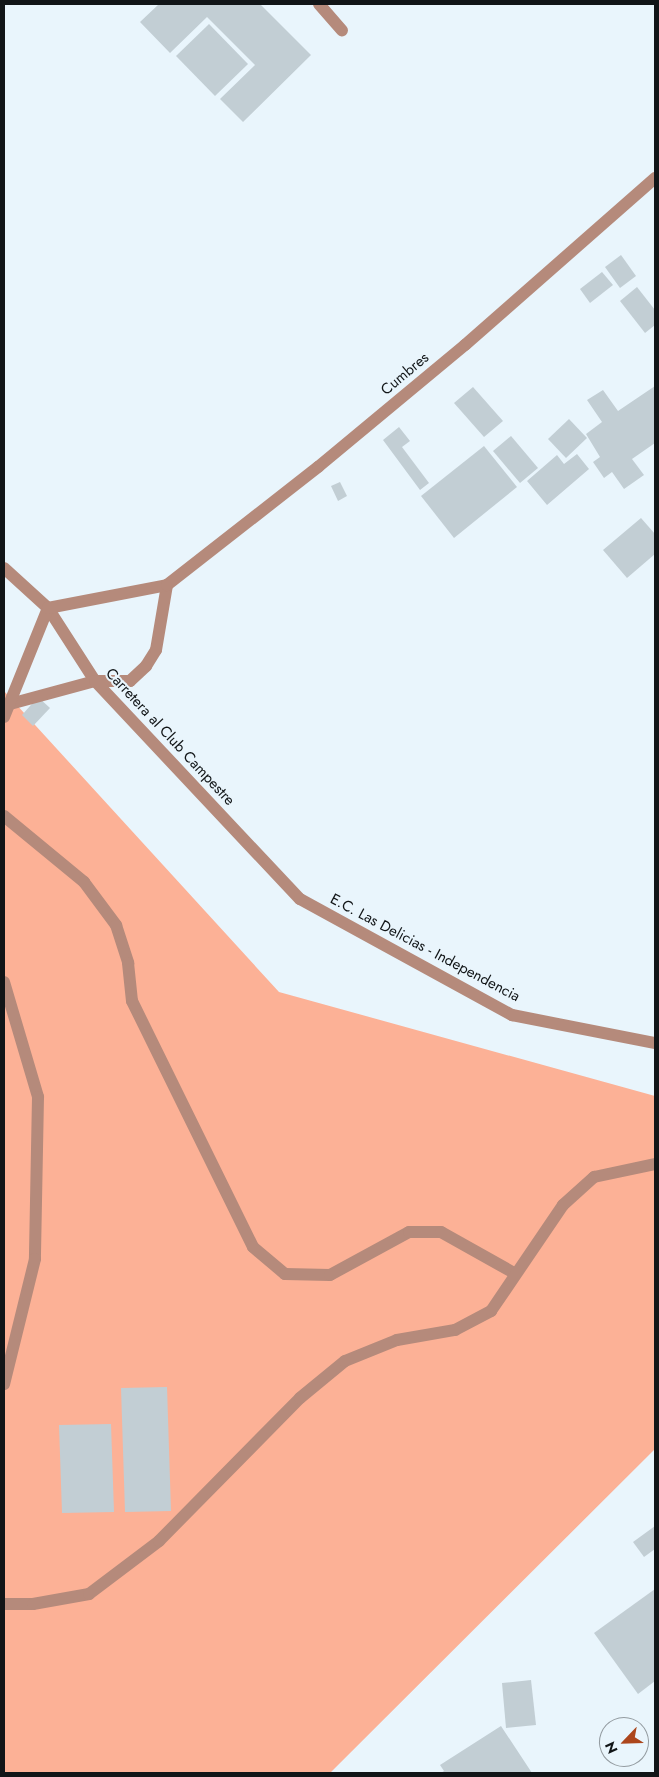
<!DOCTYPE html>
<style>
body{margin:0}
#map{position:relative;width:659px;height:1777px;overflow:hidden;background:#e9f5fc;font-family:Jost,sans-serif}
div>[style]{position:absolute}
[style*='--x']{left:calc(var(--x)*1px);top:calc(var(--y)*1px);width:calc(var(--w)*1px);rotate:calc(var(--a)*1deg)}
.green>*{inset:0;background:#fcb196}
.building>*{inset:0;background:#c2ced4}
.minor>*{height:12px;margin:-6px;padding:0 6px;transform-origin:6px;border-radius:6px;background:#b58a7b}
span{translate:-50% -50%;white-space:nowrap;text-align:center;line-height:1.15;-webkit-text-stroke:4px #e9f5fc;paint-order:stroke}
.street-label{font-size:15px;color:#111517}
.frame{position:absolute;inset:0;border:5px solid #111517;pointer-events:none}
.north{position:absolute;left:599px;top:1717px;width:50px;height:50px;box-sizing:border-box;background:#e9f5fc;border:1px solid #939ba0;border-radius:50%;rotate:246deg;font-size:14px;font-weight:700;line-height:20px;text-align:center;color:#111517}
.north::after{content:'';display:block;margin:auto;width:18px;height:22px;background:#ac461c;clip-path:polygon(50% 0,100% 100%,50% 72%,0 100%)}
</style>
<div id="map">
<div class="green">
<i style="clip-path:polygon(4px 691px,279px 992px,655px 1096px,655px 1449px,330px 1773px,4px 1773px)"></i>
</div>
<div class="building">
<i style="clip-path:polygon(159px 4px,260px 4px,311px 55px,243px 122px,220px 99px,255px 65px,207px 17px,170px 53px,140px 22px)"></i>
<i style="clip-path:polygon(209px 24px,248px 64px,215px 96px,176px 56px)"></i>
<i style="clip-path:polygon(621px 255px,636px 276px,620px 288px,605px 267px)"></i>
<i style="clip-path:polygon(602px 272px,613px 285px,590px 303px,580px 289px)"></i>
<i style="clip-path:polygon(637px 287px,655px 310px,655px 325px,645px 333px,620px 301px)"></i>
<i style="clip-path:polygon(655px 386px,655px 443px,632px 459px,644px 475px,624px 489px,612px 472px,604px 478px,593px 462px,600px 457px,586px 434px,602px 422px,587px 400px,603px 390px,618px 411px)"></i>
<i style="clip-path:polygon(473px 387px,503px 421px,484px 437px,454px 403px)"></i>
<i style="clip-path:polygon(569px 419px,587px 438px,566px 458px,548px 439px)"></i>
<i style="clip-path:polygon(399px 427px,410px 441px,402px 447px,429px 483px,420px 490px,383px 440px)"></i>
<i style="clip-path:polygon(511px 436px,538px 468px,520px 483px,493px 451px)"></i>
<i style="clip-path:polygon(484px 446px,517px 487px,454px 538px,421px 496px)"></i>
<i style="clip-path:polygon(577px 454px,589px 469px,547px 505px,527px 481px,557px 455px,564px 464px)"></i>
<i style="clip-path:polygon(340px 482px,347px 496px,338px 501px,331px 486px)"></i>
<i style="clip-path:polygon(641px 518px,655px 534px,655px 554px,627px 578px,603px 550px)"></i>
<i style="clip-path:polygon(38px 697px,50px 708px,33px 726px,22px 715px)"></i>
<i style="clip-path:polygon(167px 1387px,171px 1511px,125px 1512px,121px 1388px)"></i>
<i style="clip-path:polygon(111px 1424px,114px 1512px,62px 1513px,59px 1425px)"></i>
<i style="clip-path:polygon(655px 1526px,655px 1549px,644px 1557px,633px 1542px)"></i>
<i style="clip-path:polygon(655px 1589px,655px 1681px,638px 1694px,594px 1633px)"></i>
<i style="clip-path:polygon(531px 1680px,536px 1725px,506px 1728px,502px 1683px)"></i>
<i style="clip-path:polygon(501px 1726px,532px 1773px,441px 1773px,444px 1771px,440px 1765px)"></i>
</div>
<div class="minor">
<i style="--x:319;--y:4;--w:35;--a:49"></i>
<i style="--x:4;--y:568;--w:59;--a:42.3"></i>
<i style="--x:48;--y:608;--w:87;--a:57.2"></i>
<i style="--x:95;--y:681;--w:299;--a:46.8"></i>
<i style="--x:300;--y:899;--w:242;--a:28.7"></i>
<i style="--x:512;--y:1015;--w:146;--a:11.1"></i>
<i style="--x:10;--y:704;--w:88;--a:-15.1"></i>
<i style="--x:95;--y:681;--w:35;--a:0"></i>
<i style="--x:130;--y:681;--w:22;--a:-43"></i>
<i style="--x:146;--y:666;--w:19;--a:-58"></i>
<i style="--x:156;--y:650;--w:66;--a:-80.4"></i>
<i style="--x:4;--y:717;--w:118;--a:-68"></i>
<i style="--x:48;--y:608;--w:121;--a:-10.9"></i>
<i style="--x:167;--y:585;--w:192;--a:-38"></i>
<i style="--x:318;--y:467;--w:191;--a:-39.7"></i>
<i style="--x:465;--y:345;--w:253;--a:-41.3"></i>
<i style="--x:4;--y:816;--w:104;--a:39.5"></i>
<i style="--x:84;--y:882;--w:54;--a:53.3"></i>
<i style="--x:116;--y:925;--w:40;--a:72"></i>
<i style="--x:128;--y:963;--w:38;--a:84"></i>
<i style="--x:132;--y:1001;--w:274;--a:63.8"></i>
<i style="--x:253;--y:1247;--w:42;--a:40.2"></i>
<i style="--x:285;--y:1274;--w:45;--a:1.3"></i>
<i style="--x:330;--y:1275;--w:90;--a:-28.6"></i>
<i style="--x:409;--y:1232;--w:32;--a:0"></i>
<i style="--x:441;--y:1232;--w:84;--a:29.3"></i>
<i style="--x:4;--y:982;--w:120;--a:73.5"></i>
<i style="--x:38;--y:1097;--w:162;--a:91.1"></i>
<i style="--x:35;--y:1259;--w:129;--a:103.9"></i>
<i style="--x:4;--y:1604;--w:29;--a:0"></i>
<i style="--x:33;--y:1604;--w:57;--a:-10.1"></i>
<i style="--x:89;--y:1594;--w:88;--a:-37.1"></i>
<i style="--x:159;--y:1541;--w:201;--a:-45.4"></i>
<i style="--x:300;--y:1398;--w:58;--a:-39.4"></i>
<i style="--x:345;--y:1361;--w:56;--a:-22"></i>
<i style="--x:397;--y:1340;--w:59;--a:-9.8"></i>
<i style="--x:455;--y:1330;--w:41;--a:-27.8"></i>
<i style="--x:491;--y:1311;--w:128;--a:-55.8"></i>
<i style="--x:563;--y:1205;--w:42;--a:-42.1"></i>
<i style="--x:594;--y:1177;--w:62;--a:-12"></i>
</div>
<div class="street-label">
<span style="left:405px;top:374px;rotate:-40deg">Cumbres</span>
<span style="left:170px;top:737px;rotate:47deg">Carretera al Club Campestre</span>
<span style="left:425px;top:948px;rotate:28deg">E.C. Las Delicias - Independencia</span>
</div>
<div class="frame"></div>
<div class="north">N</div>
</div>
